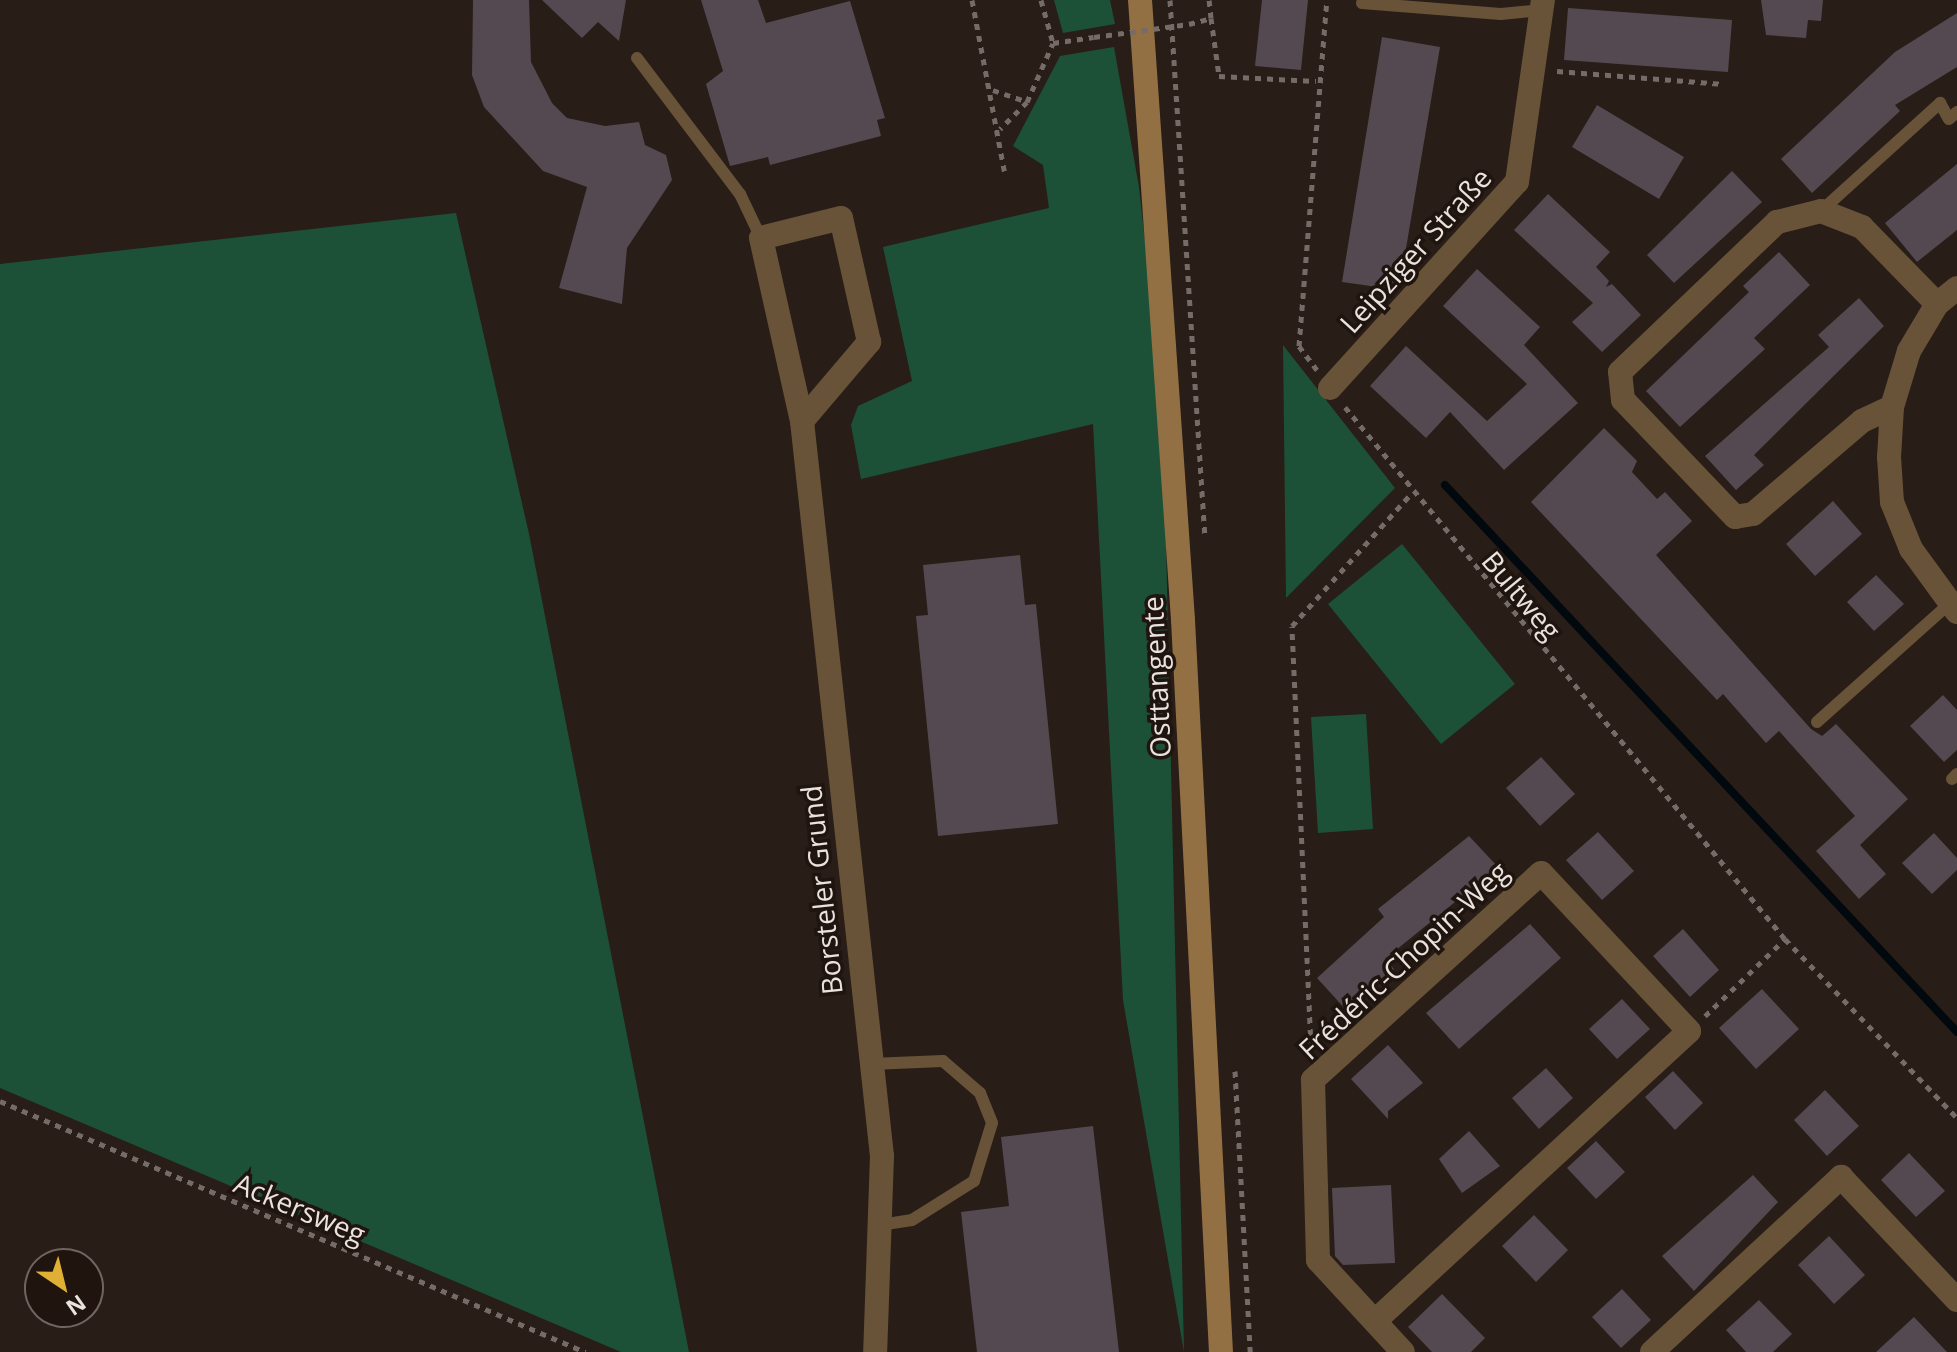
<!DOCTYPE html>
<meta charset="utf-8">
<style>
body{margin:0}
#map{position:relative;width:1957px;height:1352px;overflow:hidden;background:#281d17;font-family:"Open Sans",sans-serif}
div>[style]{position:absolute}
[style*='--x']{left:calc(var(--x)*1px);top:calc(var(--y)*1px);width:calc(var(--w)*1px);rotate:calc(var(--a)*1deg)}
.green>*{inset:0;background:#1c5137}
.stream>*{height:8px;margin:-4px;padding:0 4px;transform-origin:4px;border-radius:4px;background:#01090e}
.building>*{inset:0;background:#544951}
.path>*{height:5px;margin-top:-2.5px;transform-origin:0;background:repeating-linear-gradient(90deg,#766c67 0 6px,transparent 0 12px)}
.lane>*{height:12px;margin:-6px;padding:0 6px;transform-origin:6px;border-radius:6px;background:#685338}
.street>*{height:24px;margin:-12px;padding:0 12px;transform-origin:12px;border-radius:12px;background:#685338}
.secondary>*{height:24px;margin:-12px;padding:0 12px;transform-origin:12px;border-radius:12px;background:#927044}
.path-bridge>*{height:5px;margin-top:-2.5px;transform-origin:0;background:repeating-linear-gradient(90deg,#766c67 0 6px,transparent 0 12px)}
span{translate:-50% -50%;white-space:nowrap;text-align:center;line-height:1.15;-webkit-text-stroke:7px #1f140e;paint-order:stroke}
.street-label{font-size:28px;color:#eae2de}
.north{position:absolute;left:24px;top:1248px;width:80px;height:80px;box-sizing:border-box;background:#1f140e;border:2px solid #706661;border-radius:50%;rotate:145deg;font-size:22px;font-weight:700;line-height:32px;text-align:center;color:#eae2de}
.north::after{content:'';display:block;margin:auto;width:28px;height:36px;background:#e0b034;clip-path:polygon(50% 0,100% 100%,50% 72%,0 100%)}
</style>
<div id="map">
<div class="green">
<i style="clip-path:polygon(1054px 0,1110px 0,1115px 24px,1063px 33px)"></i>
<i style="clip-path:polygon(1114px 47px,1139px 187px,1163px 407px,1184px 1352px,1123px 1000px,1093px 424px,861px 479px,851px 425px,858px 406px,912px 381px,883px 247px,1049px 208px,1043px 165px,1013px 146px,1060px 56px)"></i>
<i style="clip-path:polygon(456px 213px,529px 534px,689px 1352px,621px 1352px,0 1088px,0 264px)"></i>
<i style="clip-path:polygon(1283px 345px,1395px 488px,1286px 598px)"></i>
<i style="clip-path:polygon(1402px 544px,1515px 684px,1441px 744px,1328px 604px)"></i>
<i style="clip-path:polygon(1366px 714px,1373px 829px,1318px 833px,1311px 717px)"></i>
</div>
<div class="stream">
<i style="--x:1445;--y:485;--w:749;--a:46.89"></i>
</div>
<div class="building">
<i style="clip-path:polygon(473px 0,529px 0,531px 62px,552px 103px,567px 118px,605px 126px,639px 122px,645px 145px,666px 155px,672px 180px,627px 248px,622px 304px,559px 288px,587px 187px,543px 171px,484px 107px,472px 75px)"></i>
<i style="clip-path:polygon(542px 0,626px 0,619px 41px,598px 22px,582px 38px)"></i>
<i style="clip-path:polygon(701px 0,758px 0,766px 23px,850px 1px,885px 118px,877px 120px,881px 136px,770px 165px,768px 157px,730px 166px,706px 84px,723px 71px)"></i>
<i style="clip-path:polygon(1262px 0,1308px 0,1301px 70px,1255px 66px)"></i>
<i style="clip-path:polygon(1761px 0,1823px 0,1821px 21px,1808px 20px,1806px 38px,1766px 35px)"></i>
<i style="clip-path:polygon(1568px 8px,1732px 20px,1728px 72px,1564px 60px)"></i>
<i style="clip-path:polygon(1957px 13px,1957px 67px,1895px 105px,1900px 111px,1812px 193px,1781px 159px,1895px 52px)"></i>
<i style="clip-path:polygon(1382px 37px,1440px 47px,1399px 290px,1342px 282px)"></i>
<i style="clip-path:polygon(1597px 105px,1684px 157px,1659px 199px,1572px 147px)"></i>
<i style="clip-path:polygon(1957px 164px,1957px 230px,1917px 262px,1885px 223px)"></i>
<i style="clip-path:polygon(1732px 171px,1762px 202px,1674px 283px,1647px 255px)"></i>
<i style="clip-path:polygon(1548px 194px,1610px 252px,1596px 267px,1609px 281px,1606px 287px,1612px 284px,1641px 315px,1602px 352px,1572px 322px,1593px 303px,1514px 230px)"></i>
<i style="clip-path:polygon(1779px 252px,1810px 285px,1754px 338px,1765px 349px,1680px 427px,1646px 391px,1749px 292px,1743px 286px)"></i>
<i style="clip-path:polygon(1477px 269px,1540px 327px,1524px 345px,1578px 403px,1504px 470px,1450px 412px,1426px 438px,1370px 386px,1406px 346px,1487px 421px,1527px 384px,1443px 306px)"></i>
<i style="clip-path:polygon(1859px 298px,1884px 326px,1754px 455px,1764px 465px,1736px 490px,1705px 456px,1829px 347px,1818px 335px)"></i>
<i style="clip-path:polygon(1604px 428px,1637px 461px,1632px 472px,1657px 499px,1665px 492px,1692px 521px,1656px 555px,1811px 729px,1822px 736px,1836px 724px,1908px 799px,1860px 845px,1886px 874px,1859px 899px,1816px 851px,1855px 816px,1779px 731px,1766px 743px,1723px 694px,1717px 700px,1531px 502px)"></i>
<i style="clip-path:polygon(1833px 501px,1862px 534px,1815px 576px,1786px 544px)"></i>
<i style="clip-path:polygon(1020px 555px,1025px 605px,1036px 604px,1058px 824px,938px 836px,916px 616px,928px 615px,923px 565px)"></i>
<i style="clip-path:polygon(1876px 575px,1904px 604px,1874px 631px,1847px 602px)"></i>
<i style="clip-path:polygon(1943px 695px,1957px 710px,1957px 750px,1944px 762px,1910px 726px)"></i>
<i style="clip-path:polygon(1541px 757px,1575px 794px,1540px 826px,1506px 788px)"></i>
<i style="clip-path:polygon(1598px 832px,1634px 871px,1602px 900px,1566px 860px)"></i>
<i style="clip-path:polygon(1934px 833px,1957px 858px,1957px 870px,1932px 894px,1902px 863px)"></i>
<i style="clip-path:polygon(1469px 836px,1498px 867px,1385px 959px,1394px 969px,1347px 1011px,1317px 978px,1384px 917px,1378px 909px)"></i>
<i style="clip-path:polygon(1530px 924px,1561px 958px,1459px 1049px,1426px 1013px)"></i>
<i style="clip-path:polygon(1683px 929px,1719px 970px,1690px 997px,1653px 956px)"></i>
<i style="clip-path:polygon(1762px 989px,1799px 1029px,1756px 1069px,1719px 1028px)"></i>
<i style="clip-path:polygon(1622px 999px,1650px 1029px,1617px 1059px,1589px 1029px)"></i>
<i style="clip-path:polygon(1388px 1045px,1423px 1083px,1388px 1111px,1388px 1119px,1351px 1079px)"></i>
<i style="clip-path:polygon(1546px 1068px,1573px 1098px,1539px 1129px,1512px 1098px)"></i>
<i style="clip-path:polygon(1673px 1071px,1703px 1103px,1675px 1130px,1645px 1097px)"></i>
<i style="clip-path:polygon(1825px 1090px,1859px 1126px,1827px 1156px,1794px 1120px)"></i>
<i style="clip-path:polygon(1093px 1126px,1119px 1352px,977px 1352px,961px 1212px,1009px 1206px,1001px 1137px)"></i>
<i style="clip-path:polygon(1469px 1131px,1500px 1166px,1462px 1193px,1439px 1159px)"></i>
<i style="clip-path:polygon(1596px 1141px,1625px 1172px,1596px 1199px,1567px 1168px)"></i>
<i style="clip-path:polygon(1909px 1153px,1945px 1191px,1916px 1217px,1881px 1180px)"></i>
<i style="clip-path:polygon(1753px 1175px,1778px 1202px,1694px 1291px,1662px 1256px)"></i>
<i style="clip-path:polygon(1391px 1185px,1395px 1263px,1343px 1265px,1335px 1256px,1332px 1188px)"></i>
<i style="clip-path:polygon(1534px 1215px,1568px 1250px,1536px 1282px,1502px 1246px)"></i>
<i style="clip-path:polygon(1829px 1236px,1865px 1275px,1834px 1304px,1798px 1265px)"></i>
<i style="clip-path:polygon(1622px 1289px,1651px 1320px,1621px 1348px,1592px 1317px)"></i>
<i style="clip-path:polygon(1442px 1294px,1485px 1338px,1471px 1352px,1432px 1352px,1408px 1327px)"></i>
<i style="clip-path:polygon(1759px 1300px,1792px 1334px,1773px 1352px,1746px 1352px,1726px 1330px)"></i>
<i style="clip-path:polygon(1914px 1317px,1947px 1352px,1876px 1352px)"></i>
</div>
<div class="path">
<i style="--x:972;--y:0;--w:178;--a:79.3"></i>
<i style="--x:1041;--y:0;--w:45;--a:74.4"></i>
<i style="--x:1053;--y:43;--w:41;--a:-8.3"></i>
<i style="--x:1170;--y:0;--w:539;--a:86.28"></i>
<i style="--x:1211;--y:18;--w:59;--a:82.1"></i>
<i style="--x:1219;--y:76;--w:97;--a:3"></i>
<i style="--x:1189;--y:24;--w:23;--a:-15"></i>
<i style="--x:1211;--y:18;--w:18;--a:-96"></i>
<i style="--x:1557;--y:71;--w:167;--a:4.5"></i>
<i style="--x:993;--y:90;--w:36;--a:19"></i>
<i style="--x:1027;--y:102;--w:38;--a:135"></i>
<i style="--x:1027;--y:102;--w:64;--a:-66.2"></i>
<i style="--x:1317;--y:370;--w:30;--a:-127"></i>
<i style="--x:1299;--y:346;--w:347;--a:-85.4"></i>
<i style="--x:1345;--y:407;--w:690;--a:50.41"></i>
<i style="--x:1785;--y:939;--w:248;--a:46.1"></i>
<i style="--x:1705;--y:1016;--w:111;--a:-43.9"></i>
<i style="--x:1311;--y:1047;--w:421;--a:-92.6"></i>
<i style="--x:1292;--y:626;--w:178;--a:-48"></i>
<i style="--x:1235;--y:1071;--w:281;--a:86.9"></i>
<i style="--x:0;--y:1101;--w:637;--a:23.22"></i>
</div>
<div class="lane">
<i style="--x:1362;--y:3;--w:139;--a:4.5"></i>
<i style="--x:1501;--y:14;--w:41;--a:-5.6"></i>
<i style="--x:637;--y:58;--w:171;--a:52.9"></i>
<i style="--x:740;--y:194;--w:49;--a:64.5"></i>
<i style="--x:1821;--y:211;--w:161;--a:-42.2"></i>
<i style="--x:1940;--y:103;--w:18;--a:61"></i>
<i style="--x:1949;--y:119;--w:11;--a:-41"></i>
<i style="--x:1817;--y:722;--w:178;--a:-41.8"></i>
<i style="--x:1952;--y:779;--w:7;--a:-45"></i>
<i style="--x:871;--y:1064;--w:72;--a:-2.4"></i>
<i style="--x:943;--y:1061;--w:49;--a:40.9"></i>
<i style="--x:980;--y:1093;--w:32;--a:68"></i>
<i style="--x:992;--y:1123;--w:61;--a:107.2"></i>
<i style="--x:974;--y:1181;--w:73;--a:147.8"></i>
<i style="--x:912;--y:1220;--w:30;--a:171"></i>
</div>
<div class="street">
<i style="--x:1957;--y:288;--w:26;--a:141"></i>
<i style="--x:1937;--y:304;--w:55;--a:120.8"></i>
<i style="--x:1909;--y:351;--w:59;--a:106.9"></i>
<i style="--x:1892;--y:407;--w:50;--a:93.4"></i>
<i style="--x:1889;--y:457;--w:45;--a:86.2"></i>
<i style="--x:1892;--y:502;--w:51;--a:68"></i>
<i style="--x:1911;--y:549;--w:78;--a:53.9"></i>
<i style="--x:1330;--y:388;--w:278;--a:-47.8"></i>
<i style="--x:1517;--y:182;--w:184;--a:-81.9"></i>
<i style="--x:1892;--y:407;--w:33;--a:155"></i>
<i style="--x:1862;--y:421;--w:143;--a:139.5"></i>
<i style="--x:1753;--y:514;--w:18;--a:171"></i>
<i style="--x:1735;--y:517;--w:162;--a:-133.7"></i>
<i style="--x:1623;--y:400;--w:28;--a:-96"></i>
<i style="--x:1620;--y:372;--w:217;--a:-43.7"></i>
<i style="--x:1777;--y:222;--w:45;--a:-14"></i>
<i style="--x:1821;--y:211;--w:44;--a:21.3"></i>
<i style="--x:1862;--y:227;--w:107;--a:45.8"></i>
<i style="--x:802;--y:421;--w:104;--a:-49.7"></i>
<i style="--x:869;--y:342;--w:127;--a:-102.7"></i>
<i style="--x:841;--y:218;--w:82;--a:166"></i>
<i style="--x:761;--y:238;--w:188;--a:77.4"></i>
<i style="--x:802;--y:421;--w:739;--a:83.79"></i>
<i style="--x:882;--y:1156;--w:196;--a:92"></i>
<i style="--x:1375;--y:1321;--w:427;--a:-42.7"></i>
<i style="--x:1689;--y:1031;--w:216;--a:-133.1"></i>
<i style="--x:1541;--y:873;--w:308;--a:137.8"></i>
<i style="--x:1313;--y:1080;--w:180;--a:88.4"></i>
<i style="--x:1318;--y:1260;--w:125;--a:47.3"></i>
<i style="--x:1652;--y:1352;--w:258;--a:-42.8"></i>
<i style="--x:1841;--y:1177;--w:169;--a:46.7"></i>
</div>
<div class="secondary">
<i style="--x:1140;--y:0;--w:621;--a:86.03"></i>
<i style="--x:1183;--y:620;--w:733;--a:87.03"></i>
</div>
<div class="path-bridge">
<i style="--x:1094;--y:37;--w:96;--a:-7.8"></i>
</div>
<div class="street-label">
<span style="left:1415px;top:250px;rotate:-48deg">Leipziger Straße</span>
<span style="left:1522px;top:595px;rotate:50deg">Bultweg</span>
<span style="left:1156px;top:677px;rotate:-93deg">Osttangente</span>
<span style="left:821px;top:890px;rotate:-96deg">Borsteler Grund</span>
<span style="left:1403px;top:960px;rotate:-43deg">Frédéric-Chopin-Weg</span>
<span style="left:300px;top:1208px;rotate:23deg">Ackersweg</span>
</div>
<div class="north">N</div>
</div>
